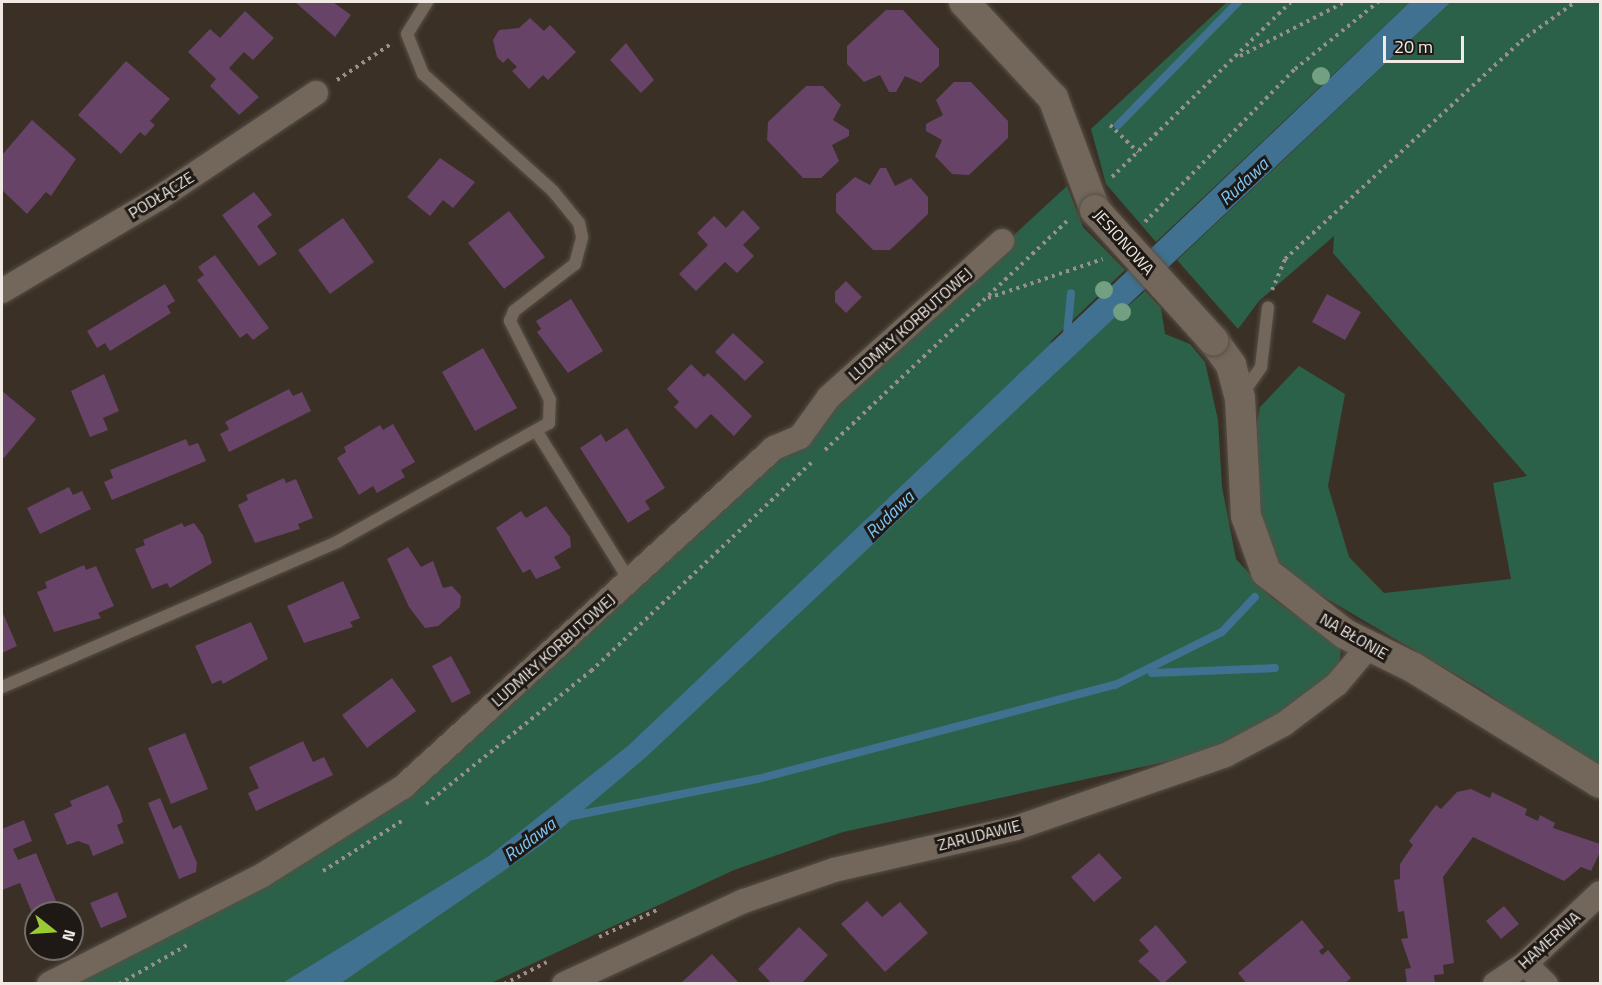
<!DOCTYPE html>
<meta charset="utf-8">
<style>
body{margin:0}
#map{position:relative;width:1602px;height:985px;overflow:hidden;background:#3a3026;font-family:"Titillium Web",sans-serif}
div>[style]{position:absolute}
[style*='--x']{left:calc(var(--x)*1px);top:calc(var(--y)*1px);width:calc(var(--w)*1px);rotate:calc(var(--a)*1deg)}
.green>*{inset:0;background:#2c6149}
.water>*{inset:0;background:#407191}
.stream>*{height:8px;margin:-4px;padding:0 4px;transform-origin:4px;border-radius:4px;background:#407191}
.building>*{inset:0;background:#674367}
.path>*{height:4px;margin-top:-2px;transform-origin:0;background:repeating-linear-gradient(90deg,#999189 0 3px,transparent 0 7.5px)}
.roads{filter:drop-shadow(0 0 2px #574f46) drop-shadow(0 0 2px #574f46)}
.service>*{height:12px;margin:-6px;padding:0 6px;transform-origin:6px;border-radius:6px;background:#73675c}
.minor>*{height:24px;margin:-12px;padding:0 12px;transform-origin:12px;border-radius:12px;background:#73675c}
.tertiary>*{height:30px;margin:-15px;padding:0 15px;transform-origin:15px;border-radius:15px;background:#73675c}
.bridges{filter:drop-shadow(0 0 2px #574f46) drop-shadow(0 0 2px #574f46)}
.tertiary-bridge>*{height:30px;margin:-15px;padding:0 15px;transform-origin:15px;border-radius:15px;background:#73675c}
.trees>*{width:18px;height:18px;margin:-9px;border-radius:50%;background:#739f82}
span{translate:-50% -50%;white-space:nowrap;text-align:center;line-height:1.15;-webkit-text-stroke:6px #1e1914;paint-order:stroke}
.street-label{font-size:16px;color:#f1eae4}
.water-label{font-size:18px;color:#7cc7f9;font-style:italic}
.frame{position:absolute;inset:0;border:3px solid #f1eae4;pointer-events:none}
.north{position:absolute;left:24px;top:901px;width:60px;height:60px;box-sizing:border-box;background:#1e1914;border:2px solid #726d67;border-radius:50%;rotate:107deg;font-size:16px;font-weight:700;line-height:24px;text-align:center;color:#f1eae4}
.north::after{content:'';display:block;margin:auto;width:21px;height:27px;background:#9acb35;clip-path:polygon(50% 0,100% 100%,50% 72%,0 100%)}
.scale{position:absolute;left:1383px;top:36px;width:81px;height:27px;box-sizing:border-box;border:3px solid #f1eae4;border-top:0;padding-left:8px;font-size:18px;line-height:21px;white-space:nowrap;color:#f1eae4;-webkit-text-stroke:4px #1e1914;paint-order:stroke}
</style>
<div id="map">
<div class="green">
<i style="clip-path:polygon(1227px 2px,1410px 2px,1156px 242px,1106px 184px,1091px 129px)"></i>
<i style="clip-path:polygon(1451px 2px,1600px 2px,1600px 771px,1482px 690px,1302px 584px,1277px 560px,1264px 536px,1254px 439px,1260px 407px,1299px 366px,1345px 394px,1328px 486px,1349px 557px,1384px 593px,1511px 579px,1493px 483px,1527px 476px,1333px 253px,1334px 236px,1259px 301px,1238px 329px,1177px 260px)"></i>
<i style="clip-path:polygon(1067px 186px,1083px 227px,1125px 270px,1049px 343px,1114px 318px,1145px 291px,1161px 308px,1165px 334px,1190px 344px,1205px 362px,1218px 420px,1222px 487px,1236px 559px,1270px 596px,1341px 648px,1339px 667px,1326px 682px,1260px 728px,1197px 755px,843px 832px,734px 870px,491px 983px,70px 984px,409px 793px)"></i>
</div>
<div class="water">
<i style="clip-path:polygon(1410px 2px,1451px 2px,645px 758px,544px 843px,341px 983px,281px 984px,489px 856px,629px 745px)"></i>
</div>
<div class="stream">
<i style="--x:1118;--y:125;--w:172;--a:-45.7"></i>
<i style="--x:1067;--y:334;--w:41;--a:-84.4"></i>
<i style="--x:1152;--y:673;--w:123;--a:-2.3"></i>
<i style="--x:567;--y:817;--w:195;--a:-11.3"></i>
<i style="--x:758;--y:779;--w:369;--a:-14.8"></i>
<i style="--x:1115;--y:685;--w:119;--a:-26.4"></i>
<i style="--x:1222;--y:632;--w:48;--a:-46.7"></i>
</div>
<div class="building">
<i style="clip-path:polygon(295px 2px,333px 2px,351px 15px,335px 37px)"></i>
<i style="clip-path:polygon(886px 10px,903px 10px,939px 49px,939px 66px,921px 83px,905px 76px,896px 92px,889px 92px,880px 75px,864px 82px,847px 64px,847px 46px)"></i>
<i style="clip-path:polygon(245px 11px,274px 38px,253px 60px,244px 52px,229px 68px,259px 97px,239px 115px,210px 86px,216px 79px,188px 52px,210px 29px,220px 38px)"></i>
<i style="clip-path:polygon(530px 18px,544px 31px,550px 25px,576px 52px,548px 80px,543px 75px,529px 89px,512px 71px,517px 67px,508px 58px,503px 63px,497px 57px,493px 40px,499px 30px,519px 28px)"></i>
<i style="clip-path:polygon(626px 43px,654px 80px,641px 93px,610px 60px)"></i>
<i style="clip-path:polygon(126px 61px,170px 99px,150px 121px,155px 125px,145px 136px,140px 132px,121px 154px,78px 115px)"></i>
<i style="clip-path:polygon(954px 82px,971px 82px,1008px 121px,1008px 138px,969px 175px,952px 174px,935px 156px,942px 140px,926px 131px,926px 124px,943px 115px,936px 100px)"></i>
<i style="clip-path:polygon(806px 86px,823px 86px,841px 105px,833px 120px,849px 130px,849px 136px,832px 145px,839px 161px,821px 178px,803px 178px,767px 140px,768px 122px)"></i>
<i style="clip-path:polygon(32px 120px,76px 159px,51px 196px,46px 192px,27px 214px,2px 190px,2px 155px)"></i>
<i style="clip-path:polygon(440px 158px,475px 182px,453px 208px,443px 200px,430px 216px,407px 197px)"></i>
<i style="clip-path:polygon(880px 168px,886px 168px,895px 186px,911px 178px,928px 197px,928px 214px,890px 250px,873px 250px,836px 212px,836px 194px,855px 177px,870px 185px)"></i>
<i style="clip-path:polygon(254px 192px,272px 215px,257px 226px,277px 254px,259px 266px,222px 215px)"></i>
<i style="clip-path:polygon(743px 210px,760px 228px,743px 245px,754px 256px,737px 273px,725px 262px,696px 291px,679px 274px,708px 245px,697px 233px,714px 216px,726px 228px)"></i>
<i style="clip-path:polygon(509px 211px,545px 257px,504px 289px,468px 243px)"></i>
<i style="clip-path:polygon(343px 218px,374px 262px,330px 294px,298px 250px)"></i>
<i style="clip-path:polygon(215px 255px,269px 328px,253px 340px,247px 333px,240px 338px,197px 280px,204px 275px,198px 267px)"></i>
<i style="clip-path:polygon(846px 281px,862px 297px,846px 313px,835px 302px,835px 292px)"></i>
<i style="clip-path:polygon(165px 284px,175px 301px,167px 306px,171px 313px,110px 351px,105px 343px,97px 348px,87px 331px)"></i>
<i style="clip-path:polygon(1327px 294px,1361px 312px,1345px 340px,1312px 322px)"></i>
<i style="clip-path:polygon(571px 299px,603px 351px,568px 373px,537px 332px,541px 329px,536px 321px)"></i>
<i style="clip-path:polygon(733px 333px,764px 362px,745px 381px,715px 352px)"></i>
<i style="clip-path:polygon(483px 348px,517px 408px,475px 431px,442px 372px)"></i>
<i style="clip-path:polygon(691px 364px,704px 377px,708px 373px,752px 416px,734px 436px,711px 414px,696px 429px,674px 407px,679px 402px,667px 389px)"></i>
<i style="clip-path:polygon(104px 374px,119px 411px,103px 418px,108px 430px,90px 437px,71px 391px)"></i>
<i style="clip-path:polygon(289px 389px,293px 396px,302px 392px,311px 411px,229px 452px,220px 434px,229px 429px,225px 422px)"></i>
<i style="clip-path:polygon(2px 391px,36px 419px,4px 458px,2px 456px)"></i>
<i style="clip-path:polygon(393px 424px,415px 462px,401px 470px,405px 477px,377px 493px,373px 486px,359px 495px,337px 458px,346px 452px,344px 447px,380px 425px,383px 430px)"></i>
<i style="clip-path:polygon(627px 428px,665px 488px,645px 501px,650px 509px,628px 523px,580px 448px,601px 434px,606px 442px)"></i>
<i style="clip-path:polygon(186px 439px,189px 446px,198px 443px,206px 461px,112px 500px,104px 482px,113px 478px,110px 470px)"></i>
<i style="clip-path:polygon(284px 478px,286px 483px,296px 479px,313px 518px,298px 524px,300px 529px,255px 543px,238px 505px,248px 500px,246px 495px)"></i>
<i style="clip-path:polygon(69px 487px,73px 495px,82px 491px,91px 509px,40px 534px,27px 508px)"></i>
<i style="clip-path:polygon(546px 506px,570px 537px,571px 547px,554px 557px,561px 568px,536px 579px,530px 569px,523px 573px,496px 528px,521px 511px,526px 518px)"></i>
<i style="clip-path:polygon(182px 523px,184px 527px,194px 523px,203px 535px,212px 563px,170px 588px,167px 583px,152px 589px,135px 549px,145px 545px,143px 540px)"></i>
<i style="clip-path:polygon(408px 547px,421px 567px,433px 561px,443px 588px,452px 586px,461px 596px,460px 607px,438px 626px,425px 628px,409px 607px,387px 559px)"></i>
<i style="clip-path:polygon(84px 565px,86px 570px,96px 566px,114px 606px,98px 613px,101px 618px,54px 632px,37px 592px,47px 588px,45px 582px)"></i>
<i style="clip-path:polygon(343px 581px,360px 618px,350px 622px,353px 627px,304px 643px,287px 606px)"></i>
<i style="clip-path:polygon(2px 611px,17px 646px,2px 653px)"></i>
<i style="clip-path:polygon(251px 622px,268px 659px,223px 684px,221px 680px,212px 684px,195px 646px)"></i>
<i style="clip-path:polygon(451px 656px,471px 693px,452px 703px,432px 666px)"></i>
<i style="clip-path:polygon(392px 678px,416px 711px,367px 748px,342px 715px)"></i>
<i style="clip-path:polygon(185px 733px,208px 789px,171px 804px,148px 748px)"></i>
<i style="clip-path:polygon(303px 741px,313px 762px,324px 757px,333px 775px,256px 811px,248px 793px,259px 788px,249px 767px)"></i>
<i style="clip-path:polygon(108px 785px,120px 811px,123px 822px,117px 825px,124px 843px,93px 856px,89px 845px,78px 841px,67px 845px,54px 814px,72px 806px,70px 801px)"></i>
<i style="clip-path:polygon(1471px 789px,1490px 798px,1492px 792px,1527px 809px,1525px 815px,1538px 821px,1540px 815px,1555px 823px,1553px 828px,1600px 844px,1600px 852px,1591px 871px,1581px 867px,1564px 881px,1473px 837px,1443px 877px,1454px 963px,1443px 965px,1444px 974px,1434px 975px,1435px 984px,1407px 984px,1405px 969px,1411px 968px,1401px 939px,1408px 938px,1406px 925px,1404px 911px,1398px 912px,1394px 880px,1400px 879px,1400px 864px,1413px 845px,1409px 841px,1436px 805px,1441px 809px,1457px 792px)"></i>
<i style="clip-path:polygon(160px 798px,173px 829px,181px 825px,197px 863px,196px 872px,179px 879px,148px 803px)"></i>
<i style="clip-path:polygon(24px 820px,32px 841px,13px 849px,18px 860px,36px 853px,59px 908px,34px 918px,20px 883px,2px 890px,2px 829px)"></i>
<i style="clip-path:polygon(1099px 853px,1122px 878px,1094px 902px,1071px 877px)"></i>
<i style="clip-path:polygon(117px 892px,127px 917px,101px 928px,90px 903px)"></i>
<i style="clip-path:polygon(867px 901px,882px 917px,900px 902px,928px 933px,885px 972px,841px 924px)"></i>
<i style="clip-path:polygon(1504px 906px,1519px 924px,1501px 939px,1486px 921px)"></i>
<i style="clip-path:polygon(1302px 920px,1324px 947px,1319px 951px,1322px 955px,1328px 950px,1351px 978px,1344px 984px,1247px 984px,1238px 973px)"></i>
<i style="clip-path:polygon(1156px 925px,1187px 962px,1163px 984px,1138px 961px,1149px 951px,1139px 940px)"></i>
<i style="clip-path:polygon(799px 927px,828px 955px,801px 984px,772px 984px,758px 969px)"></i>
<i style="clip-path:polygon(712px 954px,740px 984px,680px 984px)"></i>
</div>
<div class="path">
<i style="--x:1240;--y:56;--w:118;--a:-27.2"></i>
<i style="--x:337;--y:80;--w:65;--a:-33.7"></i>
<i style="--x:1110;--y:125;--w:39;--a:44"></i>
<i style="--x:1112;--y:177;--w:250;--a:-44.4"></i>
<i style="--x:1145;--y:222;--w:214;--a:-45.6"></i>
<i style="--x:1295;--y:69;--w:107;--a:-38.9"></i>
<i style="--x:1272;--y:290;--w:34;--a:-67"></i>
<i style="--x:1285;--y:259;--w:321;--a:-42.7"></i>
<i style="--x:1521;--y:41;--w:67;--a:-35.8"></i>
<i style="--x:988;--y:298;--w:121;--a:-18.7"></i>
<i style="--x:825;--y:450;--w:335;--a:-43.4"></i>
<i style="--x:426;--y:804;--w:212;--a:-38.9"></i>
<i style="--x:591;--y:671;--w:306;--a:-43.4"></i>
<i style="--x:323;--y:871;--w:97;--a:-32.4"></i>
<i style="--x:599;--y:937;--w:64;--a:-25"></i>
<i style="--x:119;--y:984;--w:78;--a:-29.8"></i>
<i style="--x:504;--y:984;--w:51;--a:-27.1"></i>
</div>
<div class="roads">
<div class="service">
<i style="--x:1243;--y:393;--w:32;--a:-55"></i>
<i style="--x:1261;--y:367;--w:60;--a:-83.3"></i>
<i style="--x:537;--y:432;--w:174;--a:58.1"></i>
<i style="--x:2;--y:687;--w:365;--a:-23.4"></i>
<i style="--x:337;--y:542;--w:243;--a:-29.3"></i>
<i style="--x:549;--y:423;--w:23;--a:-88"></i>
<i style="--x:550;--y:400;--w:89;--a:-116.9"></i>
<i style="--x:510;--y:321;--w:11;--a:-68"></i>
<i style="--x:514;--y:311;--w:77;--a:-37.6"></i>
<i style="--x:575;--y:264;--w:28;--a:-75"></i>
<i style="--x:582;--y:237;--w:14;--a:-102"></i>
<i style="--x:579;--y:223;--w:41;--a:-129.1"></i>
<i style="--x:553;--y:191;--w:175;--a:-138"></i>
<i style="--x:423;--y:74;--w:43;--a:-111.8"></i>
<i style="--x:407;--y:34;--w:38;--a:-58"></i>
</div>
<div class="minor">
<i style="--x:2;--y:291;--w:182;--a:-30.6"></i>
<i style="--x:159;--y:198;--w:189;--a:-33.8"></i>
<i style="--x:1525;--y:964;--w:29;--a:44"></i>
<i style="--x:49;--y:984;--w:238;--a:-27"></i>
<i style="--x:261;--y:876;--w:168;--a:-32.1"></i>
<i style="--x:403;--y:787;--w:503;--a:-42.42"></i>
<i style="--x:774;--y:448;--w:28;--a:-23"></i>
<i style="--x:800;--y:437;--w:49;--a:-54.1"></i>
<i style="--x:829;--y:397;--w:233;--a:-42"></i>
<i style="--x:564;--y:984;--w:198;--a:-24.8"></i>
<i style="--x:744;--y:901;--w:95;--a:-19"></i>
<i style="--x:834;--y:870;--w:187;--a:-13"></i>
<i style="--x:1016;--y:828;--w:222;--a:-19.2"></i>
<i style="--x:1226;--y:755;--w:66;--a:-28.1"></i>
<i style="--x:1284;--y:724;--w:66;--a:-37"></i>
<i style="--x:1337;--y:684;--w:50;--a:-49.9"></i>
<i style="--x:1495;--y:984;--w:36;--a:-34"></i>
<i style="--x:1525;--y:964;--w:103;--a:-43.4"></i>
</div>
<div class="tertiary">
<i style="--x:964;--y:2;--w:131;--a:47.2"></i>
<i style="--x:1053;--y:98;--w:120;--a:69.4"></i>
<i style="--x:1213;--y:340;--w:31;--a:54"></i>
<i style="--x:1231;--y:365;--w:34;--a:75"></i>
<i style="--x:1240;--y:398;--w:118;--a:87.1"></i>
<i style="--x:1246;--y:516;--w:59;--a:70.3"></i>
<i style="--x:1266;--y:572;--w:100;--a:38.1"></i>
<i style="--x:1345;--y:634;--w:77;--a:26.2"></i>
<i style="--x:1414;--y:668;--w:219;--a:31.7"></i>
</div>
</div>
<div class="bridges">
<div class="tertiary-bridge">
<i style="--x:1095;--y:210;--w:176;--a:47.8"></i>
</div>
</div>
<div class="trees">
<i style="left:1321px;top:76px"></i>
<i style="left:1104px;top:290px"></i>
<i style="left:1122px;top:312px"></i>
</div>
<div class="street-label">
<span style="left:161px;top:195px;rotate:-32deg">PODŁĄCZE</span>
<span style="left:1124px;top:242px;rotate:48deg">JESIONOWA</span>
<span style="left:910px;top:324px;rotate:-42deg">LUDMIŁY KORBUTOWEJ</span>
<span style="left:1354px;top:636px;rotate:30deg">NA BŁONIE</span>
<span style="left:553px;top:650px;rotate:-42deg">LUDMIŁY KORBUTOWEJ</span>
<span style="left:979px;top:835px;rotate:-14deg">ZARUDAWIE</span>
<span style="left:1549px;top:940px;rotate:-42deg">HAMERNIA</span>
</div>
<div class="water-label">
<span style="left:1244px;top:182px;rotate:-43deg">Rudawa</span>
<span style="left:890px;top:515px;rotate:-44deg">Rudawa</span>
<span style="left:530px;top:840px;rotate:-37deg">Rudawa</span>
</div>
<div class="frame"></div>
<div class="north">N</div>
<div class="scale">20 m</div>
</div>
